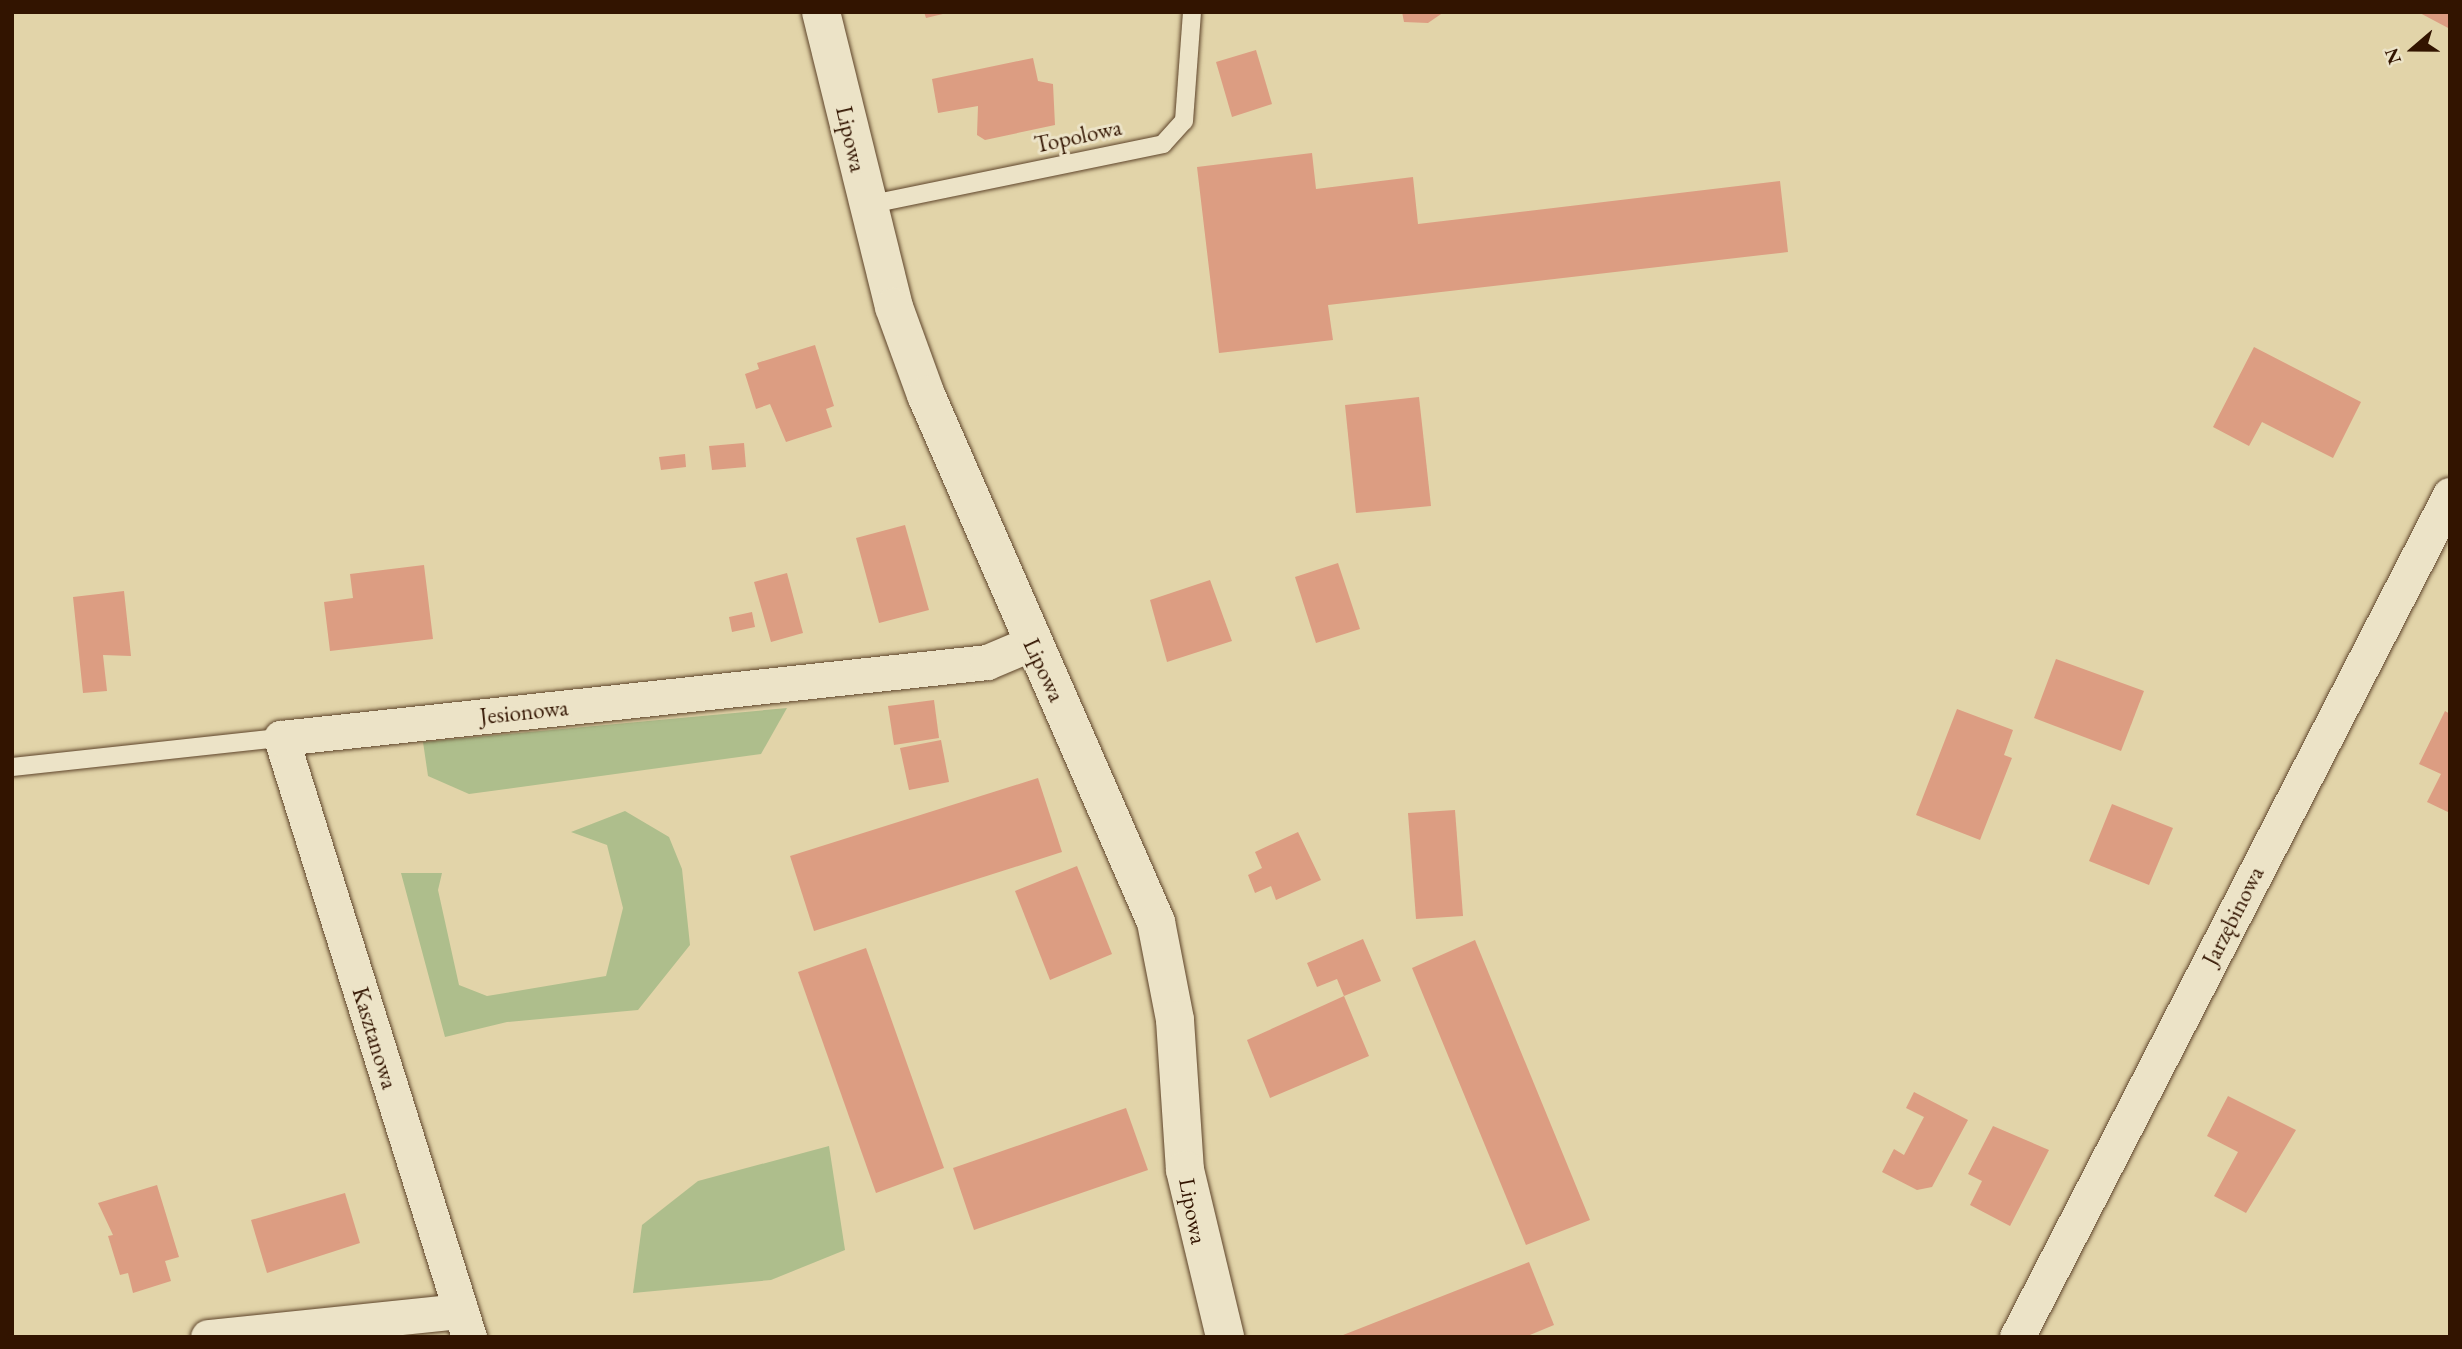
<!DOCTYPE html>
<meta charset="utf-8">
<style>
body{margin:0}
#map{position:relative;width:2462px;height:1349px;overflow:hidden;background:#e2d4a9;font-family:"EB Garamond",serif}
div>[style]{position:absolute}
[style*='--x']{left:calc(var(--x)*1px);top:calc(var(--y)*1px);width:calc(var(--w)*1px);rotate:calc(var(--a)*1deg)}
.green>*{inset:0;background:#aebe8c}
.building>*{inset:0;background:#dc9d82}
.roads{filter:drop-shadow(0 0 2px #5e442a) drop-shadow(0 0 2px #5e442a)}
.lane>*{height:18px;margin:-9px;padding:0 9px;transform-origin:9px;border-radius:9px;background:#ece3c7}
.street>*{height:35px;margin:-17.5px;padding:0 17.5px;transform-origin:17.5px;border-radius:17.5px;background:#ece3c7}
.secondary>*{height:38px;margin:-19px;padding:0 19px;transform-origin:19px;border-radius:19px;background:#ece3c7}
span{translate:-50% -50%;white-space:nowrap;text-align:center;line-height:1.15;-webkit-text-stroke:6px #ece3c7;paint-order:stroke}
.street-label{font-size:23px;color:#321400}
.frame{position:absolute;inset:0;border:14px solid #321400;pointer-events:none}
.north{position:absolute;left:2378px;top:14px;width:70px;height:70px;-webkit-text-stroke:5px #ece3c7;paint-order:stroke;rotate:250deg;font-size:19px;font-weight:700;line-height:28px;text-align:center;color:#321400}
.north::after{content:'';display:block;margin:auto;width:24px;height:32px;background:#321400;clip-path:polygon(50% 0,100% 100%,50% 72%,0 100%)}
</style>
<div id="map">
<div class="green">
<i style="clip-path:polygon(787px 708px,761px 754px,469px 794px,428px 776px,423px 742px)"></i>
<i style="clip-path:polygon(625px 811px,669px 837px,682px 869px,690px 945px,638px 1010px,507px 1022px,445px 1037px,401px 873px,442px 873px,438px 890px,459px 985px,487px 996px,606px 976px,623px 908px,607px 845px,571px 832px)"></i>
<i style="clip-path:polygon(829px 1146px,845px 1250px,771px 1280px,633px 1293px,642px 1225px,698px 1181px)"></i>
</div>
<div class="building">
<i style="clip-path:polygon(924px 12px,946px 12px,947px 13px,926px 18px)"></i>
<i style="clip-path:polygon(1402px 12px,1444px 12px,1428px 23px,1404px 22px)"></i>
<i style="clip-path:polygon(2418px 12px,2450px 12px,2450px 29px)"></i>
<i style="clip-path:polygon(1256px 50px,1272px 104px,1232px 117px,1216px 62px)"></i>
<i style="clip-path:polygon(1033px 58px,1038px 81px,1053px 84px,1055px 125px,985px 140px,977px 135px,978px 106px,938px 113px,932px 79px)"></i>
<i style="clip-path:polygon(1312px 153px,1316px 189px,1413px 177px,1418px 224px,1780px 181px,1788px 252px,1328px 305px,1333px 340px,1219px 353px,1197px 167px)"></i>
<i style="clip-path:polygon(815px 345px,834px 406px,826px 409px,832px 427px,786px 442px,770px 404px,756px 409px,745px 374px,759px 369px,757px 363px)"></i>
<i style="clip-path:polygon(2254px 347px,2361px 402px,2333px 458px,2262px 422px,2249px 446px,2213px 427px)"></i>
<i style="clip-path:polygon(1419px 397px,1431px 506px,1356px 513px,1345px 405px)"></i>
<i style="clip-path:polygon(744px 443px,746px 467px,712px 470px,709px 446px)"></i>
<i style="clip-path:polygon(685px 454px,686px 467px,661px 470px,659px 457px)"></i>
<i style="clip-path:polygon(905px 525px,929px 610px,879px 623px,856px 538px)"></i>
<i style="clip-path:polygon(1338px 563px,1360px 629px,1316px 643px,1295px 577px)"></i>
<i style="clip-path:polygon(424px 565px,433px 639px,330px 651px,324px 602px,353px 598px,350px 574px)"></i>
<i style="clip-path:polygon(787px 573px,803px 633px,771px 642px,754px 582px)"></i>
<i style="clip-path:polygon(1210px 580px,1232px 641px,1167px 662px,1150px 600px)"></i>
<i style="clip-path:polygon(124px 591px,131px 656px,103px 655px,107px 691px,83px 693px,73px 597px)"></i>
<i style="clip-path:polygon(752px 612px,755px 627px,732px 632px,729px 617px)"></i>
<i style="clip-path:polygon(2056px 659px,2144px 691px,2121px 751px,2034px 718px)"></i>
<i style="clip-path:polygon(934px 700px,939px 738px,894px 745px,888px 706px)"></i>
<i style="clip-path:polygon(1957px 709px,2013px 730px,2004px 755px,2012px 758px,1980px 840px,1916px 815px)"></i>
<i style="clip-path:polygon(2445px 711px,2450px 714px,2450px 813px,2427px 802px,2441px 774px,2419px 764px)"></i>
<i style="clip-path:polygon(941px 740px,949px 782px,909px 790px,900px 748px)"></i>
<i style="clip-path:polygon(1038px 778px,1062px 852px,814px 931px,790px 856px)"></i>
<i style="clip-path:polygon(2112px 804px,2173px 828px,2149px 885px,2089px 861px)"></i>
<i style="clip-path:polygon(1455px 810px,1463px 916px,1416px 919px,1408px 813px)"></i>
<i style="clip-path:polygon(1298px 832px,1321px 880px,1276px 900px,1271px 886px,1255px 893px,1248px 875px,1262px 868px,1255px 852px)"></i>
<i style="clip-path:polygon(1077px 866px,1112px 954px,1050px 980px,1015px 891px)"></i>
<i style="clip-path:polygon(1363px 939px,1381px 981px,1344px 996px,1337px 979px,1317px 987px,1307px 963px)"></i>
<i style="clip-path:polygon(1475px 940px,1590px 1220px,1526px 1245px,1412px 968px)"></i>
<i style="clip-path:polygon(866px 948px,944px 1168px,876px 1193px,798px 972px)"></i>
<i style="clip-path:polygon(1344px 996px,1369px 1056px,1270px 1098px,1247px 1040px)"></i>
<i style="clip-path:polygon(1914px 1092px,1968px 1120px,1932px 1187px,1917px 1190px,1882px 1172px,1894px 1149px,1904px 1155px,1924px 1117px,1906px 1108px)"></i>
<i style="clip-path:polygon(2228px 1096px,2296px 1130px,2246px 1213px,2214px 1196px,2238px 1152px,2207px 1136px)"></i>
<i style="clip-path:polygon(1126px 1108px,1148px 1170px,974px 1230px,953px 1168px)"></i>
<i style="clip-path:polygon(1993px 1126px,2049px 1150px,2010px 1226px,1970px 1205px,1982px 1181px,1968px 1174px)"></i>
<i style="clip-path:polygon(157px 1185px,179px 1257px,165px 1261px,171px 1281px,133px 1293px,128px 1273px,120px 1275px,108px 1236px,113px 1235px,98px 1203px)"></i>
<i style="clip-path:polygon(345px 1193px,360px 1243px,267px 1273px,251px 1220px)"></i>
<i style="clip-path:polygon(1529px 1262px,1554px 1325px,1525px 1337px,1338px 1337px)"></i>
</div>
<div class="roads">
<div class="lane">
<i style="--x:867;--y:205;--w:302;--a:-11.6"></i>
<i style="--x:1163;--y:144;--w:31;--a:-48"></i>
<i style="--x:1184;--y:121;--w:109;--a:-85.8"></i>
<i style="--x:12;--y:767;--w:271;--a:-6.2"></i>
</div>
<div class="street">
<i style="--x:208;--y:1337;--w:254;--a:-5.9"></i>
<i style="--x:469;--y:1337;--w:628;--a:-107.42"></i>
<i style="--x:281;--y:738;--w:710;--a:-6.14"></i>
<i style="--x:987;--y:662;--w:49;--a:-22.9"></i>
<i style="--x:2017;--y:1337;--w:947;--a:-62.79"></i>
</div>
<div class="secondary">
<i style="--x:821;--y:12;--w:304;--a:76.1"></i>
<i style="--x:894;--y:307;--w:94;--a:70"></i>
<i style="--x:926;--y:395;--w:575;--a:66.42"></i>
<i style="--x:1156;--y:922;--w:100;--a:79"></i>
<i style="--x:1175;--y:1020;--w:150;--a:86.2"></i>
<i style="--x:1185;--y:1170;--w:172;--a:76.5"></i>
</div>
</div>
<div class="street-label">
<span style="left:1078px;top:136px;rotate:-12deg">Topolowa</span>
<span style="left:851px;top:139px;rotate:77deg">Lipowa</span>
<span style="left:1044px;top:670px;rotate:65deg">Lipowa</span>
<span style="left:524px;top:712px;rotate:-6deg">Jesionowa</span>
<span style="left:2233px;top:916px;rotate:-63deg">Jarzębinowa</span>
<span style="left:375px;top:1038px;rotate:73deg">Kasztanowa</span>
<span style="left:1193px;top:1211px;rotate:79deg">Lipowa</span>
</div>
<div class="frame"></div>
<div class="north">N</div>
</div>
